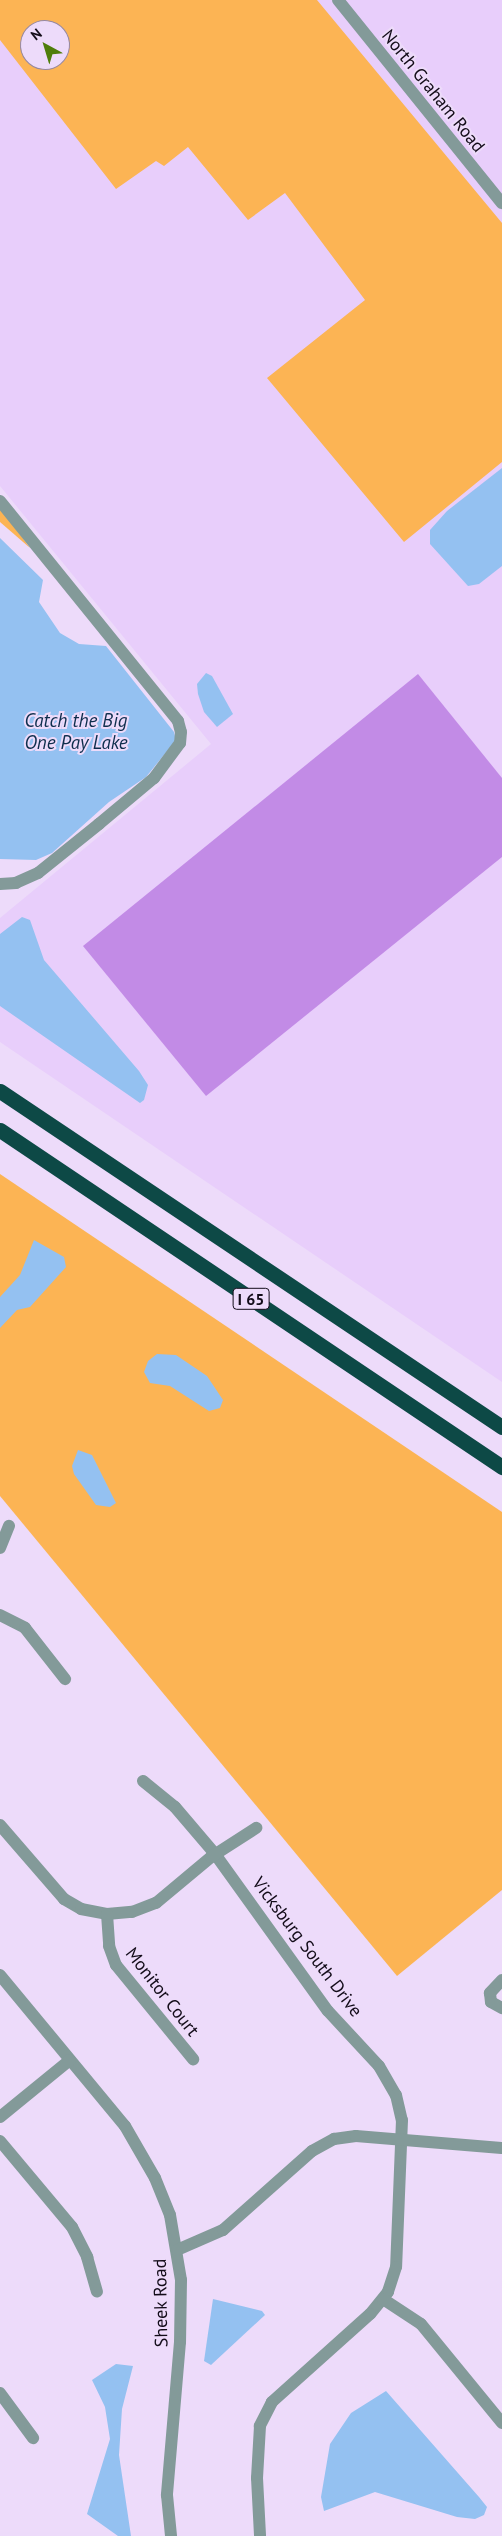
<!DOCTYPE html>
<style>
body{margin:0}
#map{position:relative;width:502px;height:2536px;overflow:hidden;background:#eddbfa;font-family:"PT Sans",sans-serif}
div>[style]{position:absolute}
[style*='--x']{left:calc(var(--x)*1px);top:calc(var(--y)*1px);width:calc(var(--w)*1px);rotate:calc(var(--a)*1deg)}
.built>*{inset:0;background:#e8cefb}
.green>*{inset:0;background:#fcb454}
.water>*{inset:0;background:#94c1f1}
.building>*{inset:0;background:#c28be6}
.minor>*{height:12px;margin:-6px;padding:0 6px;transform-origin:6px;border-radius:6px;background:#839a99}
.highway>*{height:15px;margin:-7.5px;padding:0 7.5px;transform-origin:7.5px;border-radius:7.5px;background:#0d4946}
span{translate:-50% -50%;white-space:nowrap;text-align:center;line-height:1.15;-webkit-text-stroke:4px #eddbfa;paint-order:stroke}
.shield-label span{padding:1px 4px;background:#eddbfa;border:1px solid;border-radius:4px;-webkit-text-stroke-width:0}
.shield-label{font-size:16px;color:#130c19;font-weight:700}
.street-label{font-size:18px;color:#130c19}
.water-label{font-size:19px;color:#0e2e4d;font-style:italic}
.north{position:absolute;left:20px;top:20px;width:50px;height:50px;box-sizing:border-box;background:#eddbfa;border:1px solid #9688a0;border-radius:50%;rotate:321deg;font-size:14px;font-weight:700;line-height:20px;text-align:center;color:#130c19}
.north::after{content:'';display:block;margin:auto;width:18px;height:22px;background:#4f7e0a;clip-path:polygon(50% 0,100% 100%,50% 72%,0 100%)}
</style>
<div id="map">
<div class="built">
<i style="clip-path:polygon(evenodd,0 0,502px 0,502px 1382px,0 1042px,0 918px,211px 744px,0 486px,0 0,30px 30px,60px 30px,60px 60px,30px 60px,30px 30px)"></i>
</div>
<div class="green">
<i style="clip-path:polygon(evenodd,0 0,317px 0,502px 223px,502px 462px,404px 542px,267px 378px,365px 300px,285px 193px,248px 220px,188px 147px,164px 166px,156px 161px,116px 189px,0 40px,0 0,30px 30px,60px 30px,60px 60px,30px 60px,30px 30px)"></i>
<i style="clip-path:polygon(0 507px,30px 548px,0 522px)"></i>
<i style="clip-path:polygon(0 1174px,502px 1512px,502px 1890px,397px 1976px,0 1496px)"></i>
</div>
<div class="water">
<i style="clip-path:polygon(502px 468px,502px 566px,479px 584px,468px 586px,430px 544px,430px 530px,447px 511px)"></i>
<i style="clip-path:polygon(0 538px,43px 580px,39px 602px,60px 633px,79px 644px,106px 646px,174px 732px,176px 740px,146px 777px,109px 802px,52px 853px,36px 860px,0 859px)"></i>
<i style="clip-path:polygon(206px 673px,212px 676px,233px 714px,217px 727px,204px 712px,198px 694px,197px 684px)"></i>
<i style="clip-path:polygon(22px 917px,30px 920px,44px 960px,139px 1071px,148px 1085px,144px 1100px,140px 1103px,0 1006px,0 934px)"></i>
<i style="clip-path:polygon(34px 1240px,64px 1257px,66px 1267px,30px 1307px,17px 1310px,0 1328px,0 1297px,20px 1275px)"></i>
<i style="clip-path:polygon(157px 1354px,176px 1355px,207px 1376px,223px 1400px,220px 1408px,209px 1411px,170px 1386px,150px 1383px,144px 1372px,148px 1361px)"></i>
<i style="clip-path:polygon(78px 1450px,92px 1455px,116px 1503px,110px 1507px,96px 1505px,74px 1474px,72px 1466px)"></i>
<i style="clip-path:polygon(213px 2299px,262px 2311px,265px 2315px,211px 2365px,204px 2361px)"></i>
<i style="clip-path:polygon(116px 2364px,133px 2366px,122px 2409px,119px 2455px,131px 2536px,118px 2536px,87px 2514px,110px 2439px,105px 2407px,92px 2380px)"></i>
<i style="clip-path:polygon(386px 2391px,479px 2497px,487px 2507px,484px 2515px,475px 2519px,457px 2517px,375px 2492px,324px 2511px,321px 2497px,330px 2444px,351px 2413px)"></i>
</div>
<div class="building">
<i style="clip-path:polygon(418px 674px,502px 778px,502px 857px,206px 1096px,83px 946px)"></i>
</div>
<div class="minor">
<i style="--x:338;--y:0;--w:261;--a:51.1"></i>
<i style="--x:0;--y:501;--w:283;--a:51"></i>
<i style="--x:178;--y:721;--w:11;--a:75"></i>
<i style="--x:181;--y:732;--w:11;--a:95"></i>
<i style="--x:180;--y:743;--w:44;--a:126.6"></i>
<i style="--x:154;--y:778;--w:72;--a:140.1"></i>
<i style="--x:99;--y:824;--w:78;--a:141.2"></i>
<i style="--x:38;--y:873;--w:24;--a:156"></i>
<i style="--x:16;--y:883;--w:16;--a:176"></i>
<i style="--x:0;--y:1548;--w:24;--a:-68"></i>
<i style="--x:0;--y:1615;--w:28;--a:27"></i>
<i style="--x:25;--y:1628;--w:65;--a:51.9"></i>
<i style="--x:143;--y:1781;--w:41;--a:39.1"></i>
<i style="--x:175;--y:1807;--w:62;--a:49.6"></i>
<i style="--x:215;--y:1854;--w:193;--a:54.3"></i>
<i style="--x:328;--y:2011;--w:75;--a:47.2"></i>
<i style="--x:379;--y:2066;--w:34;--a:60"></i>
<i style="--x:396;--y:2095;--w:26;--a:77"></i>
<i style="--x:402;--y:2120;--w:147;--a:92.3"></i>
<i style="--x:396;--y:2267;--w:26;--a:108"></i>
<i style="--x:388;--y:2292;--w:28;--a:129"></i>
<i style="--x:370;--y:2314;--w:132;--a:138.1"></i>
<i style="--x:272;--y:2402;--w:27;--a:117"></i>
<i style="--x:260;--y:2426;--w:52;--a:93.3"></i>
<i style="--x:257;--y:2478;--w:58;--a:87"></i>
<i style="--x:0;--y:1825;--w:98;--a:49.1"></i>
<i style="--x:64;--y:1899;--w:20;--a:30"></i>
<i style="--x:81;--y:1909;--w:26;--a:11"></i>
<i style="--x:107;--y:1914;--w:25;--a:-5"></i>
<i style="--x:132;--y:1912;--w:26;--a:-21"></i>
<i style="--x:156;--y:1903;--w:72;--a:-39.9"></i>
<i style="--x:211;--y:1857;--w:54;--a:-32.8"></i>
<i style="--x:107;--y:1914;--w:32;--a:86"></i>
<i style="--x:109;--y:1946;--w:20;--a:70"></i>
<i style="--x:116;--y:1965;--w:122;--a:50.7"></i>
<i style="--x:0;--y:1975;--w:196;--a:50.4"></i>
<i style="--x:125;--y:2126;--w:60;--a:60"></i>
<i style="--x:155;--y:2178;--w:40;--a:68"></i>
<i style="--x:170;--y:2215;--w:66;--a:80.4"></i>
<i style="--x:181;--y:2280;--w:62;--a:90.9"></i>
<i style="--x:180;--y:2342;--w:154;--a:94.9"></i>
<i style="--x:167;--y:2495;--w:41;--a:84.4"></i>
<i style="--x:502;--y:1980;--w:18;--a:133"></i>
<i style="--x:490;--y:1993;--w:9;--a:84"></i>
<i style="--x:491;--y:2002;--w:13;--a:29"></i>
<i style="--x:0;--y:2117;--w:90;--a:-39.2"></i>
<i style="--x:0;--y:2141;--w:112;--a:50.1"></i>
<i style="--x:72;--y:2227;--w:34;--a:63"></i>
<i style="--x:87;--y:2257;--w:36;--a:74"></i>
<i style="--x:177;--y:2250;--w:50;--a:-23.5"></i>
<i style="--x:223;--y:2230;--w:119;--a:-41.6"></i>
<i style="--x:312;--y:2151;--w:25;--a:-29"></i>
<i style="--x:334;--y:2139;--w:22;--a:-8"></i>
<i style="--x:356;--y:2136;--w:146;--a:4.7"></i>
<i style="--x:383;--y:2299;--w:45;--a:33.3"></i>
<i style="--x:421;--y:2324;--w:128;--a:50.7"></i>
<i style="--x:0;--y:2393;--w:56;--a:53.7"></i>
</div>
<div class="highway">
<i style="--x:0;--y:1091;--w:604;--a:33.8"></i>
<i style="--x:0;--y:1130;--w:605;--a:33.87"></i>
</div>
<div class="shield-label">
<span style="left:251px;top:1299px">I 65</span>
</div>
<div class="street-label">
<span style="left:433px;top:91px;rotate:51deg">North Graham Road</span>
<span style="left:307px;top:1947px;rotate:53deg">Vicksburg South Drive</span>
<span style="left:162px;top:1992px;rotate:52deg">Monitor Court</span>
<span style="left:161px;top:2303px;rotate:-91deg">Sheek Road</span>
</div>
<div class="water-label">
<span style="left:76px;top:732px">Catch the Big<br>One Pay Lake</span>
</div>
<div class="north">N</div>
</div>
